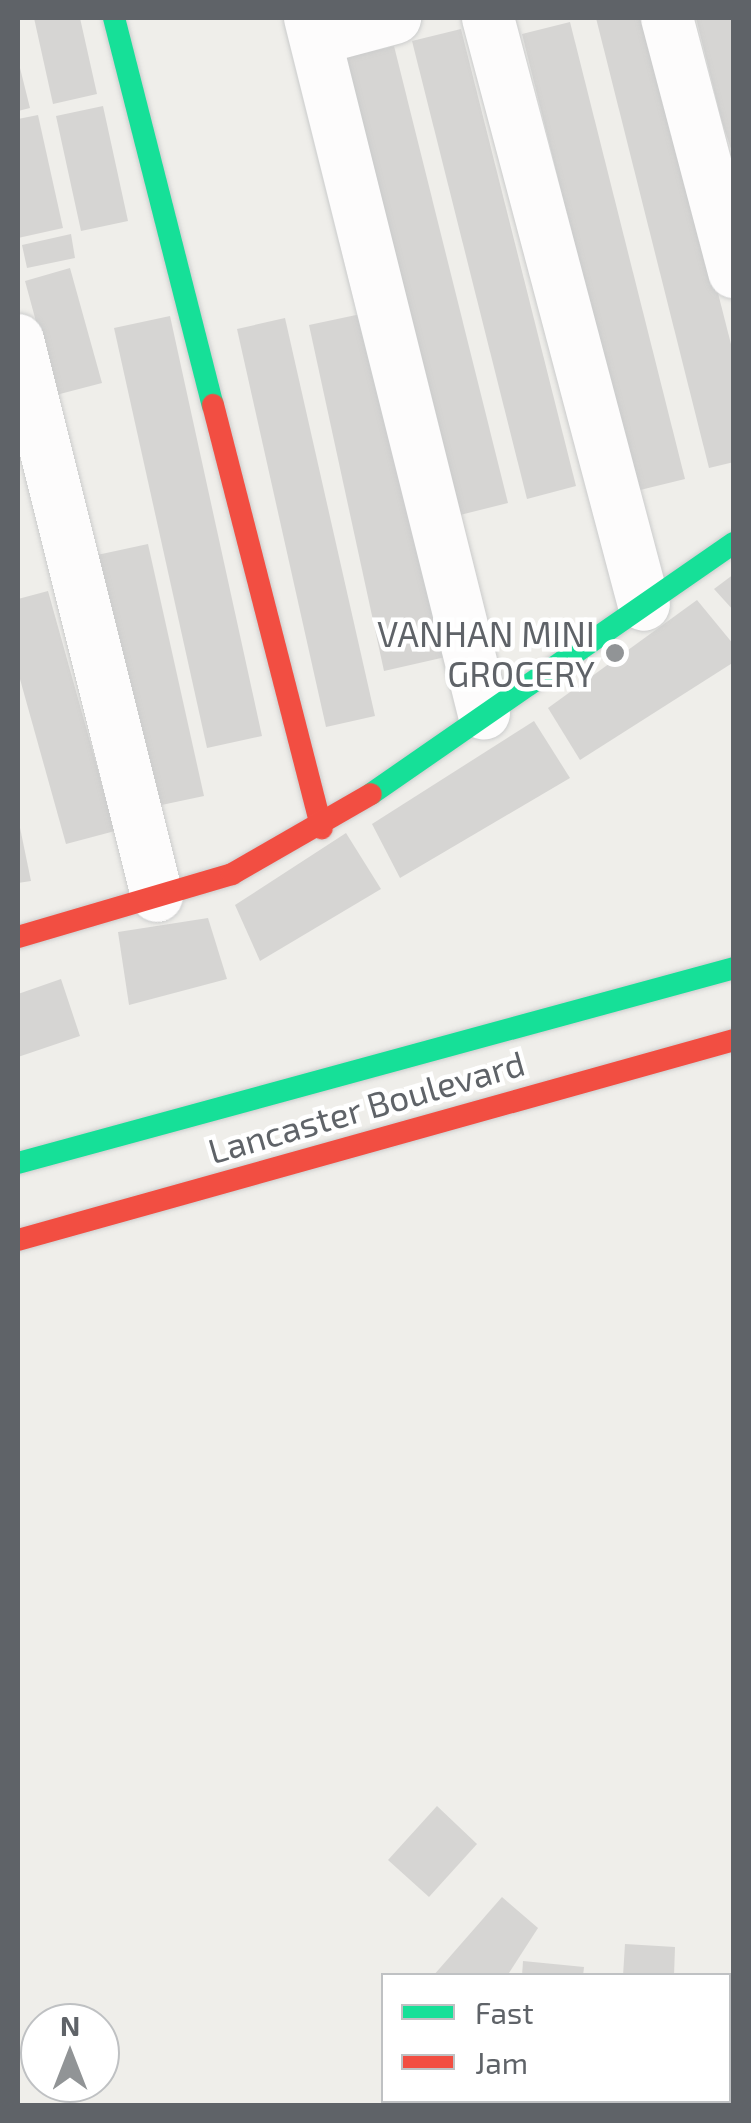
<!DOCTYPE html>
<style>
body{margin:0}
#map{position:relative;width:751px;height:2123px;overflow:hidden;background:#efeeea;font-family:"Exo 2",sans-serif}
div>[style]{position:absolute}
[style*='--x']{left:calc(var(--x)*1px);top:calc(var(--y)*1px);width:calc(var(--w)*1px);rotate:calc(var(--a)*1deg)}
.building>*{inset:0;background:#d6d5d3}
.roads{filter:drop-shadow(0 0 2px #cbcccc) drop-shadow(0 0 2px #cbcccc)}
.street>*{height:52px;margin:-26px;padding:0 26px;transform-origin:26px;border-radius:26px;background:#fdfcfc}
.fast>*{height:22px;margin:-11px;padding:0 11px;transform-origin:11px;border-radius:11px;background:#16e098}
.jam>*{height:22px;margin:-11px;padding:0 11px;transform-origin:11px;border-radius:11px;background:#f24e42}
.dots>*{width:28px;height:28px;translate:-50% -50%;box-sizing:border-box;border:5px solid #fff;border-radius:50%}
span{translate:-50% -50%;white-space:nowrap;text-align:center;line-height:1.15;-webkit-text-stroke:9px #fff;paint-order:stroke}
.poi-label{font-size:35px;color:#5f6368}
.right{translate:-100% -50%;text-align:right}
.street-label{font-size:35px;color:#5f6368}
.frame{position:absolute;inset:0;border:20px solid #5f6368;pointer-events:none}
.legend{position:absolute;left:381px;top:1973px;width:350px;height:130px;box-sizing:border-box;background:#fff;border:2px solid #bfc1c3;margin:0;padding:12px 18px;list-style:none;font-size:30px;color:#5f6368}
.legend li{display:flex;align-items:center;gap:20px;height:50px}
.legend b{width:50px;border:2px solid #bfc1c3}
.north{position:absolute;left:20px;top:2003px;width:100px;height:100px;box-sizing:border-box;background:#fff;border:2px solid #bfc1c3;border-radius:50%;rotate:0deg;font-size:28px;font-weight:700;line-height:40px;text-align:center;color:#5f6368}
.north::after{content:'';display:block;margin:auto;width:35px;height:45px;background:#919496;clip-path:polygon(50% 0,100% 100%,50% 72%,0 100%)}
</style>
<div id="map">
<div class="building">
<i style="clip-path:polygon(34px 18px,80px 18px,97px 94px,53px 104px)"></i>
<i style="clip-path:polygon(596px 18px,648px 18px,734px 356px,734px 462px,709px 468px)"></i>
<i style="clip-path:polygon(696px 18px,734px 18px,734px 158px,722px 122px)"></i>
<i style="clip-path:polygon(570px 22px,685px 479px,636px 491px,522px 34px)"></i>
<i style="clip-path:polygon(461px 29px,576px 486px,527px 499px,412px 41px)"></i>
<i style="clip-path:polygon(394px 46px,508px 503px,460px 515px,344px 58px)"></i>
<i style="clip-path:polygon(18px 60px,30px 108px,18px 111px)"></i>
<i style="clip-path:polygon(103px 106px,128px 221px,81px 231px,56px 116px)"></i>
<i style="clip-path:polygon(38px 115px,63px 228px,18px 238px,18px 119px)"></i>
<i style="clip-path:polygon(71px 234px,75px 258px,27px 268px,22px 245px)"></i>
<i style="clip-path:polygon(70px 268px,102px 383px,56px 395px,25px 281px)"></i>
<i style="clip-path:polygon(375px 311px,450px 656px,384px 671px,309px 325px)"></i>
<i style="clip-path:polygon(170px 316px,262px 736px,207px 748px,114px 328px)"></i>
<i style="clip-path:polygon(285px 318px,375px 716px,326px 727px,237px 329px)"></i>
<i style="clip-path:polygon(148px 544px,204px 796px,152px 807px,97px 555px)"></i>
<i style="clip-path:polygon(734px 574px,734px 611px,714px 589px)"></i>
<i style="clip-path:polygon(48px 591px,115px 831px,66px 844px,18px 672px,18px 599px)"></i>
<i style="clip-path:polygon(697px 600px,734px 645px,734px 662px,580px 760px,548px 708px)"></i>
<i style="clip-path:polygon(534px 721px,570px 778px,400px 878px,372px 824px)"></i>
<i style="clip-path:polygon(18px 818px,31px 881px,18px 883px)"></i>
<i style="clip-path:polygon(346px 833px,381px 889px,260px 961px,235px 905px)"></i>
<i style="clip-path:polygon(208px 918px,227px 979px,129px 1005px,118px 932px)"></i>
<i style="clip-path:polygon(61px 979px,80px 1036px,18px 1057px,18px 994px)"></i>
<i style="clip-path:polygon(437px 1806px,477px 1844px,429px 1897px,388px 1860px)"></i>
<i style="clip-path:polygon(502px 1897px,538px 1928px,507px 1976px,433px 1976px)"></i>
<i style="clip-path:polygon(625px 1944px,675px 1947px,674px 1976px,623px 1976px)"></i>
<i style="clip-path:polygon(523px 1961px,584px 1967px,583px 1976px,522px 1976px)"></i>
</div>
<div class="roads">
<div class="street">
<i style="--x:310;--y:18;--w:717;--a:75.96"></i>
<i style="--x:488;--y:18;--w:607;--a:75.12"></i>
<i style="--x:667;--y:18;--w:263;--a:75.2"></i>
<i style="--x:316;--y:39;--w:82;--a:-14.9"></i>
<i style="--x:18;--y:340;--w:573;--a:75.96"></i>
</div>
<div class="fast">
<i style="--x:114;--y:18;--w:399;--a:75.7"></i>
<i style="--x:371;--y:794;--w:441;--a:-34.7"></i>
<i style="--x:18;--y:1163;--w:742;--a:-15.23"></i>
</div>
<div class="jam">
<i style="--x:213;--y:405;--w:437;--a:75.6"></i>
<i style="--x:18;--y:937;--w:223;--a:-16.4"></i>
<i style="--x:232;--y:874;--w:160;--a:-29.9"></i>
<i style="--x:18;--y:1240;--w:743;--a:-15.61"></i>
</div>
</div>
<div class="dots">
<i style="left:615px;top:653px;background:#919496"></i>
</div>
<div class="poi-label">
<span class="right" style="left:595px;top:653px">VANHAN MINI<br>GROCERY</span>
</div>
<div class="street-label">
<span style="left:366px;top:1106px;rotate:-16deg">Lancaster Boulevard</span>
</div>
<div class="frame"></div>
<ul class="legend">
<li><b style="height:12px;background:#16e098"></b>Fast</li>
<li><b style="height:12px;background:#f24e42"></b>Jam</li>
</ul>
<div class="north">N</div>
</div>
